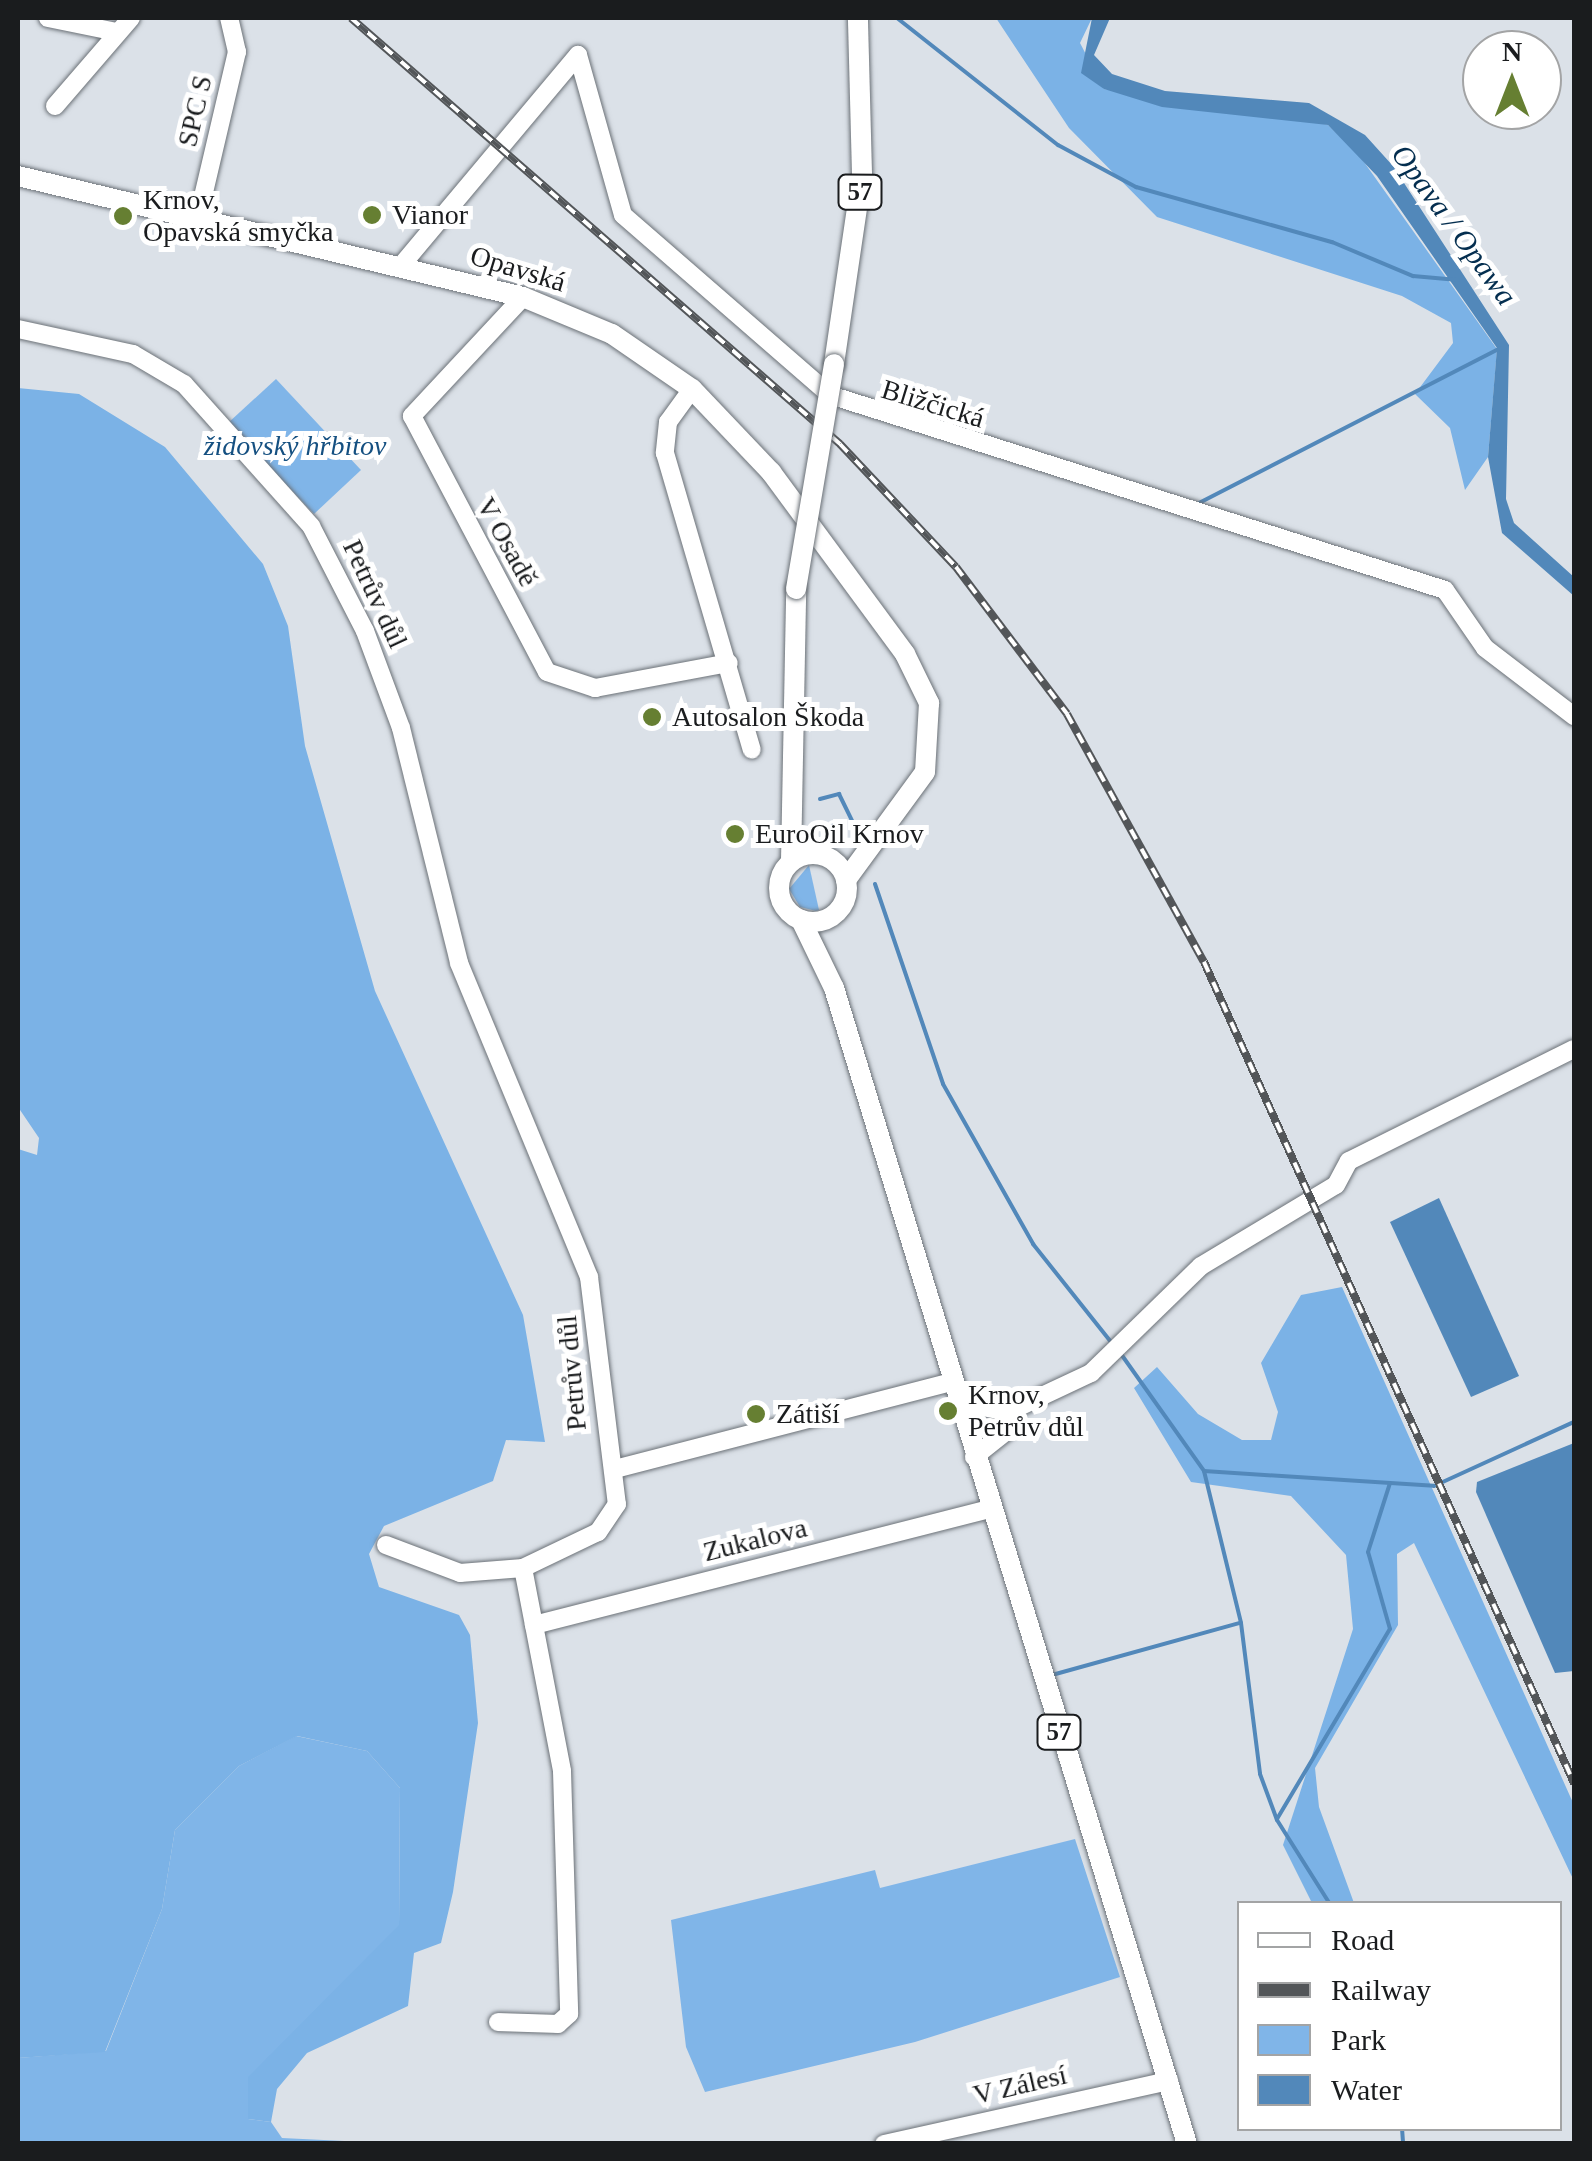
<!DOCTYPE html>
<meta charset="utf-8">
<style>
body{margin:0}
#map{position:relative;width:1592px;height:2161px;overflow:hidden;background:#dbe1e8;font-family:"Times New Roman",serif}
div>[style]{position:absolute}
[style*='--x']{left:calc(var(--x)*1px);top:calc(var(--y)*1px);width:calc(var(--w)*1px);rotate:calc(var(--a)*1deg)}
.green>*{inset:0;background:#80b5e8}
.forest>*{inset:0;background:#7bb2e6}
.water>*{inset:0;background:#5288ba}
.stream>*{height:4px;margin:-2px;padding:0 2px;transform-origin:2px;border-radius:2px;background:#5288ba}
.roads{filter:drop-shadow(0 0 2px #6b7177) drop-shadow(0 0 2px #6b7177)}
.minor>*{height:18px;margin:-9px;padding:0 9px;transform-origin:9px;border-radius:9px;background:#fff}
.major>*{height:20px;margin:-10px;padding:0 10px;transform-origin:10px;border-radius:10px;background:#fff}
.major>.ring{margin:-10px;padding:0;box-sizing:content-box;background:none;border:20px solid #fff;border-radius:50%}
.rail>*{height:8px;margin-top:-4px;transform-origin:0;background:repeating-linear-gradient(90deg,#fff 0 11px,#535659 0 22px);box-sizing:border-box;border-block:2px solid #535659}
.bridges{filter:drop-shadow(0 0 2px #6b7177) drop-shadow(0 0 2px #6b7177)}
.major-bridge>*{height:20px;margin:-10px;padding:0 10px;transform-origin:10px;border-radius:10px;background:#fff}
.dots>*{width:28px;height:28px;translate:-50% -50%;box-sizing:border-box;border:5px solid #fff;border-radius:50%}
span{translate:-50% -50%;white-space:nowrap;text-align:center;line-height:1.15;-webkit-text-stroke:10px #fff;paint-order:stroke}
.shield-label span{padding:2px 8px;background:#fff;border:2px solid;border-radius:8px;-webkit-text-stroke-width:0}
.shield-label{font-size:25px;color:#1a1c1e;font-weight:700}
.street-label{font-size:28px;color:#1a1c1e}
.poi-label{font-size:28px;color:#1a1c1e}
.left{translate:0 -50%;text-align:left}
.park-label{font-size:28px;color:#155081;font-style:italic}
.water-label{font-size:30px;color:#042e4f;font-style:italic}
.frame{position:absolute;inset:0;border:20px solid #1a1c1e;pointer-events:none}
.legend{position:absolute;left:1237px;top:1901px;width:325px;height:230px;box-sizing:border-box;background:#fff;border:2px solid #a3a4a5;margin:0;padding:12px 18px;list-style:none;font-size:30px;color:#1a1c1e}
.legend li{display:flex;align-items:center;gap:20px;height:50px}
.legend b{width:50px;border:2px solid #a3a4a5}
.north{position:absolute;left:1462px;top:30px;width:100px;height:100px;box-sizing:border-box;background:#fff;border:2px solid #a3a4a5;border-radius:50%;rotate:0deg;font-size:28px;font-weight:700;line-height:40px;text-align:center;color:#1a1c1e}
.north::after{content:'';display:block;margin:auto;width:35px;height:45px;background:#667f32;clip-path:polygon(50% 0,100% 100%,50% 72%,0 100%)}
</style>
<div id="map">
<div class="green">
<i style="clip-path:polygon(276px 379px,361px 470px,314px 514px,228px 423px)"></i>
<i style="clip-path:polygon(809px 865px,819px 910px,816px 911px,800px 907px,789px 889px)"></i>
<i style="clip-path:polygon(296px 1736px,367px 1751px,400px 1788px,399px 1926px,248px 2119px,271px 2122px,282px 2138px,386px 2143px,18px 2144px,18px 2058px,106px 2051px,162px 1909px,175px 1830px,239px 1766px)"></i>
<i style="clip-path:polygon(1075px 1839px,1120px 1977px,915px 2042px,705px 2092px,686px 2047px,671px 1920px,875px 1870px,880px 1888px)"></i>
</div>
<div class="forest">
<i style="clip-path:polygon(996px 18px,1092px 18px,1080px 43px,1104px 89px,1296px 116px,1328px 125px,1359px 155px,1497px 349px,1488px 457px,1465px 490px,1450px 428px,1415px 394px,1453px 343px,1451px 323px,1402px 296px,1157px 217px,1069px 128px)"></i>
<i style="clip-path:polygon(18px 388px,79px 394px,165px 447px,263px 564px,288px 626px,305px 746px,375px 991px,523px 1315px,545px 1442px,506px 1440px,493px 1481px,384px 1526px,369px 1554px,379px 1587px,459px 1615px,470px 1635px,478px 1723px,453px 1892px,441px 1943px,414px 1953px,408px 2006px,307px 2053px,277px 2089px,271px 2122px,248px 2119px,248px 2077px,399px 1925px,400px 1788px,367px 1751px,297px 1736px,239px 1766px,175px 1830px,162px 1909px,105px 2052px,18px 2058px,18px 1149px,37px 1155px,39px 1138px,18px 1107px)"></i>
<i style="clip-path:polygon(1342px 1287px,1574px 1805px,1574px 1881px,1414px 1543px,1397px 1554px,1398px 1625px,1315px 1768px,1319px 1807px,1354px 1903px,1312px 1903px,1283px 1845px,1353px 1629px,1346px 1555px,1291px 1496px,1191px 1482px,1134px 1388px,1157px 1367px,1198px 1414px,1242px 1440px,1271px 1440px,1278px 1412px,1261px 1363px,1301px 1295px)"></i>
</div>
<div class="water">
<i style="clip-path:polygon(1092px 18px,1110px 18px,1094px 55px,1112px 74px,1165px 91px,1309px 103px,1365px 135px,1393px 166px,1509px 345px,1506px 499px,1514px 523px,1574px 577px,1574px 596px,1502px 533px,1488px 457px,1497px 348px,1377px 176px,1328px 125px,1162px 107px,1104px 89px,1081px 73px)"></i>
<i style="clip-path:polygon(1439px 1198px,1519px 1376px,1471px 1397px,1390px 1222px)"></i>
<i style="clip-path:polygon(1574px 1443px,1574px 1671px,1555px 1673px,1476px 1492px,1477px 1482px)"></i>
</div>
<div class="stream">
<i style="--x:897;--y:18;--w:205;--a:38.3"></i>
<i style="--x:1058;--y:145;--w:89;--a:28.3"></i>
<i style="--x:1136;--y:187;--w:204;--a:15.7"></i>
<i style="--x:1332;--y:242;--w:88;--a:22.8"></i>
<i style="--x:1413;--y:276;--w:45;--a:5.1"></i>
<i style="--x:1199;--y:503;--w:339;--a:-27.2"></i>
<i style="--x:820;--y:799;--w:20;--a:-15"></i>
<i style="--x:839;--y:794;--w:30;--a:64"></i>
<i style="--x:875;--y:884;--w:211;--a:71.2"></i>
<i style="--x:943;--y:1084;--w:184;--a:60.6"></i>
<i style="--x:1033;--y:1244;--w:125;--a:51.5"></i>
<i style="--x:1121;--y:1354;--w:143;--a:54.6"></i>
<i style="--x:1204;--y:1471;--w:156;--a:76.3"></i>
<i style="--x:1241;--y:1623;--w:152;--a:82.8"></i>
<i style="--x:1260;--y:1774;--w:49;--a:69.7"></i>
<i style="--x:1277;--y:1820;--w:99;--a:57.8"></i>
<i style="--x:1204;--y:1471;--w:230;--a:3.7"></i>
<i style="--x:1434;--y:1486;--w:154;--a:-24.6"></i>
<i style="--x:1052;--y:1675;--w:195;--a:-15.5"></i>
<i style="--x:1277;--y:1819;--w:221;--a:-59.3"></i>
<i style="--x:1390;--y:1629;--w:80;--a:-105.9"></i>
<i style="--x:1368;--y:1552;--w:72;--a:-72.3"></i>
<i style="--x:1402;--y:2128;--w:16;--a:86"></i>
</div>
<div class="roads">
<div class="minor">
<i style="--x:48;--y:18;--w:70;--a:11.5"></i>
<i style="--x:578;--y:55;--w:166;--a:74.3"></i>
<i style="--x:623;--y:215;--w:274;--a:41"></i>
<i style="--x:830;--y:395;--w:645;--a:17.59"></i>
<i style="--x:1445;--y:590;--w:70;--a:55.4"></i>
<i style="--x:1485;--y:648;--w:112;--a:37.4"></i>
<i style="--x:55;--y:106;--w:116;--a:-49.2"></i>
<i style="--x:198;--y:218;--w:171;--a:-76.8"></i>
<i style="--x:237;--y:52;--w:35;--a:-103"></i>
<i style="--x:400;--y:267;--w:277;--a:-50"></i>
<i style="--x:523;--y:297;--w:163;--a:133"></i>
<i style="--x:412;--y:416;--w:289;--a:62.2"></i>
<i style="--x:547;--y:672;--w:51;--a:18.4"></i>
<i style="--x:595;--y:688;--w:136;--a:-10.6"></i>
<i style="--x:18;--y:329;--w:118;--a:12.3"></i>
<i style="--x:133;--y:354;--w:59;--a:30.5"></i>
<i style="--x:184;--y:384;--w:191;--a:48.2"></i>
<i style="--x:311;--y:526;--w:118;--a:62.8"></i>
<i style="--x:365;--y:631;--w:103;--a:69.6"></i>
<i style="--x:401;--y:728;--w:242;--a:76.1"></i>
<i style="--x:459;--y:963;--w:340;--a:67.5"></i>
<i style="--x:589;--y:1277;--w:229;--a:83"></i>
<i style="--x:617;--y:1504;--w:34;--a:124"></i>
<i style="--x:598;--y:1532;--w:83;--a:154.4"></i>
<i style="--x:523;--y:1568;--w:207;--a:79.1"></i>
<i style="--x:562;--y:1771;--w:243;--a:88.3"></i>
<i style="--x:569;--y:2014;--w:15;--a:138"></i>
<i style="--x:558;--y:2024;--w:60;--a:-178.1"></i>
<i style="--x:692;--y:389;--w:41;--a:126"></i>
<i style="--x:668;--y:422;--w:31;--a:96"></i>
<i style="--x:665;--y:453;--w:309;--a:73.7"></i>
<i style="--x:957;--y:1402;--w:52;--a:11.1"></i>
<i style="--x:1008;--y:1412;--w:92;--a:-25.2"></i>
<i style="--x:1091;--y:1373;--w:153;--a:-44.2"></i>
<i style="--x:1201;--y:1266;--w:157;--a:-31"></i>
<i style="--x:1336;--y:1185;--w:27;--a:-62"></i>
<i style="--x:1349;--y:1161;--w:251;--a:-26.5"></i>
<i style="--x:974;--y:1457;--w:43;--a:-38.5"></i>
<i style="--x:1008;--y:1430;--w:18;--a:-90"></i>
<i style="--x:615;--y:1469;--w:347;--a:-14.5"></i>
<i style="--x:386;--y:1545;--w:79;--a:20.7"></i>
<i style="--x:460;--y:1573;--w:63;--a:-4.5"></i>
<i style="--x:534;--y:1625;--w:470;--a:-14.3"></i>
<i style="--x:884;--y:2144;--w:292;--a:-12.5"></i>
</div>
<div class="major">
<i style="--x:18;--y:176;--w:519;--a:13.47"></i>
<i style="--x:523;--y:297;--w:96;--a:22.6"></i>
<i style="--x:612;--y:334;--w:97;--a:34.5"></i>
<i style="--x:692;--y:389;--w:115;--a:46.4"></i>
<i style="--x:771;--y:472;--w:226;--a:53.6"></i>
<i style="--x:905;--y:654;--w:55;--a:63.9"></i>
<i style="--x:929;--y:703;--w:69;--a:93.3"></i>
<i style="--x:925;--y:772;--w:134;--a:126.2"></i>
<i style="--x:834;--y:364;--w:192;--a:-81.6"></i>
<i style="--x:862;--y:174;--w:156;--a:-91.5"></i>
<i class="ring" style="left:779px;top:854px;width:48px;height:48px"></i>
<i style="--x:791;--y:861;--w:272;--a:-88.9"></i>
<i style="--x:801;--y:920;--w:76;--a:64.1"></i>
<i style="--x:834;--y:988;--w:1209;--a:73.02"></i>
</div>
</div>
<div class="rail">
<i style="--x:351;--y:18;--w:649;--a:41.06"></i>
<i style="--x:840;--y:444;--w:169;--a:46.7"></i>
<i style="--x:956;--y:567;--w:184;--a:52.9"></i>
<i style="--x:1067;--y:714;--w:283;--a:61.1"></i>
<i style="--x:1204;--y:962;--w:901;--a:65.74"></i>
</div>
<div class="bridges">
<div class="major-bridge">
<i style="--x:796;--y:589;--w:228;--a:-80.4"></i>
</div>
</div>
<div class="dots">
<i style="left:372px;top:215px;background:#667f32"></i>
<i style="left:123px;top:216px;background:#667f32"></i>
<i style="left:652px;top:717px;background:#667f32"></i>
<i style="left:735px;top:834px;background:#667f32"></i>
<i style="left:948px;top:1411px;background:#667f32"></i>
<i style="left:756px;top:1414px;background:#667f32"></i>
</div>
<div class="shield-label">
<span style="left:860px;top:192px">57</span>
<span style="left:1059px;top:1732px">57</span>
</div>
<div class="street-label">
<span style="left:195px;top:111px;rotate:-77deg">SPC S</span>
<span style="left:518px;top:269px;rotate:17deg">Opavská</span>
<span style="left:933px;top:404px;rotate:17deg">Bližčická</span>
<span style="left:507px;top:542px;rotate:61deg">V Osadě</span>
<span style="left:375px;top:594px;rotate:65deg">Petrův důl</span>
<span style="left:572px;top:1373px;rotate:-95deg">Petrův důl</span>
<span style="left:755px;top:1540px;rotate:-14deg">Zukalova</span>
<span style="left:1020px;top:2085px;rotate:-13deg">V Zálesí</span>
</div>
<div class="poi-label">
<span class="left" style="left:143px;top:216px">Krnov,<br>Opavská smyčka</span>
<span class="left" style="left:392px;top:215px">Vianor</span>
<span class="left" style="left:672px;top:717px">Autosalon Škoda</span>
<span class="left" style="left:755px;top:834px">EuroOil Krnov</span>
<span class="left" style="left:968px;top:1411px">Krnov,<br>Petrův důl</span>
<span class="left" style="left:776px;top:1414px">Zátiší</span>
</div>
<div class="park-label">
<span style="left:295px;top:446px">židovský hřbitov</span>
</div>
<div class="water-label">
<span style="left:1454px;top:225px;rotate:54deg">Opava / Opawa</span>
</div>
<div class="frame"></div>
<ul class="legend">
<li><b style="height:12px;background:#fff"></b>Road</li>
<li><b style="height:12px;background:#535659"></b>Railway</li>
<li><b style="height:28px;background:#80b5e8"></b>Park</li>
<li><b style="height:28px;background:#5288ba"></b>Water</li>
</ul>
<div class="north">N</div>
</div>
